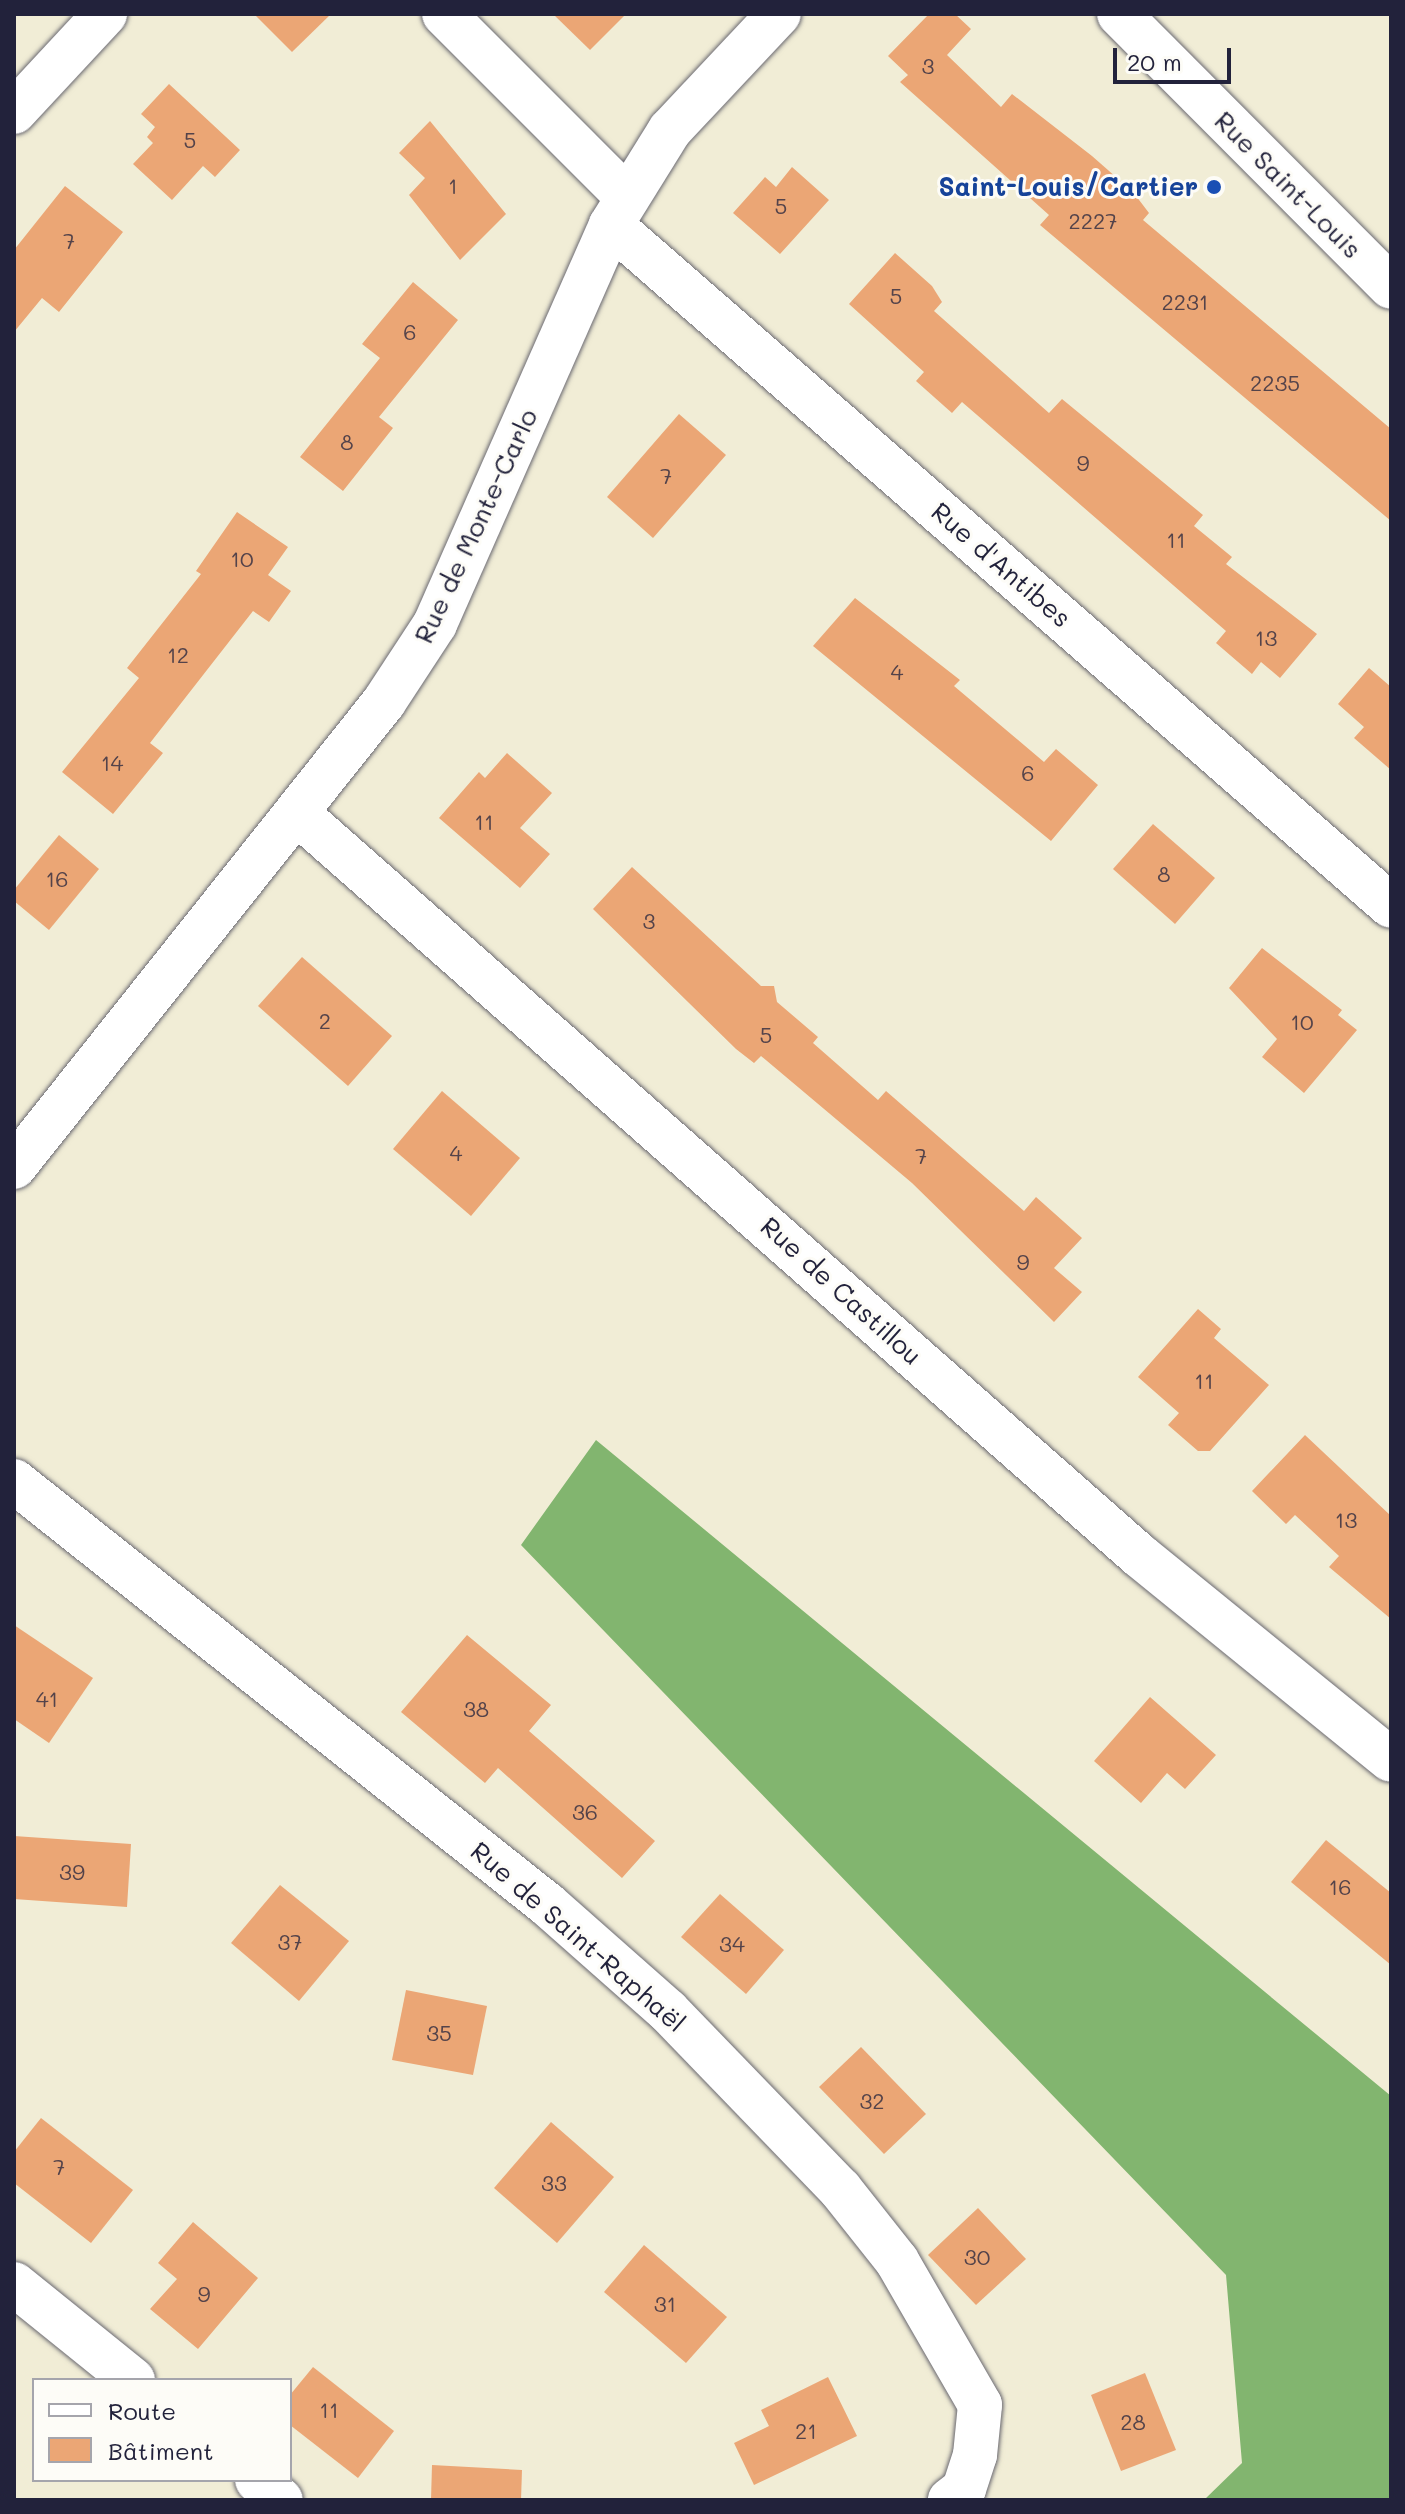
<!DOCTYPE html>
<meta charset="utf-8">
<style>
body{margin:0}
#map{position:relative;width:1405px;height:2514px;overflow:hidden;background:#f1edd6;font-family:Mali,sans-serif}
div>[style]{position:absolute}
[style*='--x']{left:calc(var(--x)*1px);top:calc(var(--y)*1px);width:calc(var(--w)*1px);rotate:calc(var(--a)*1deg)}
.forest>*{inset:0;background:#82b56f}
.building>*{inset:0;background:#eba675}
.roads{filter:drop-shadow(0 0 2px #6a6971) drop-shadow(0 0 2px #6a6971)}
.minor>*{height:44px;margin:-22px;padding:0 22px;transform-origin:22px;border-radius:22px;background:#fff}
.major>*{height:44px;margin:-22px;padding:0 22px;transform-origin:22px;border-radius:22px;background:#fff}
.dots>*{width:22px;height:22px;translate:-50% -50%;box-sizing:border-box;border:4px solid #fdfcf7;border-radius:50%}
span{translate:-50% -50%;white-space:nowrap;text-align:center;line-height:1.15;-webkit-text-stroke:6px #fdfcf7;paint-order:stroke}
.number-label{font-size:22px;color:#54434a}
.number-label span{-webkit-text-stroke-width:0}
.street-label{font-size:26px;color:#22223b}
.transit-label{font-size:26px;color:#164399;font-weight:700}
.right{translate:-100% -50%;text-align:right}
.frame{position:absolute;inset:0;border:16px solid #22223b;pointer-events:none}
.legend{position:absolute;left:32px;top:2378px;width:260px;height:104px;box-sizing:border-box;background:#fdfcf7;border:2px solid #a5a5ac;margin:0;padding:10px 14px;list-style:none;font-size:24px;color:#22223b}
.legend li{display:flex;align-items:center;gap:16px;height:40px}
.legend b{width:40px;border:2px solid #a5a5ac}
.scale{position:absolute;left:1113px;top:48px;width:118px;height:36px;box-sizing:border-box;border:4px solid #22223b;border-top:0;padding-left:10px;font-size:24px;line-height:28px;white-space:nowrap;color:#22223b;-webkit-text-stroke:6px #fdfcf7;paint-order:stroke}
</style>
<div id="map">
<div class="forest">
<i style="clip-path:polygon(596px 1440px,1391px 2096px,1391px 2500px,1204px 2500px,1242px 2463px,1226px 2275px,521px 1545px)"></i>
</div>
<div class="building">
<i style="clip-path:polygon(254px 14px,331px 14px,292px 52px)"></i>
<i style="clip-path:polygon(553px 14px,626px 14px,590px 50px)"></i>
<i style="clip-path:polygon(929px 14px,955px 14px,971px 29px,947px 55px,1001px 107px,1012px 94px,1092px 156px,1133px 192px,1149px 213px,1143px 220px,1391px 429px,1391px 521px,1040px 225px,1049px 215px,900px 82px,908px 75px,888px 56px)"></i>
<i style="clip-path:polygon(169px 84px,240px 150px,215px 177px,203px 166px,172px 200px,133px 164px,153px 143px,147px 137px,155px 127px,141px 114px)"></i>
<i style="clip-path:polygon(430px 121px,506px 214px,460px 260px,409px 195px,425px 178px,399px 153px)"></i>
<i style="clip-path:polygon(792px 167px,829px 200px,780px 254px,733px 213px,765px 177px,776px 187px)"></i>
<i style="clip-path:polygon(65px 186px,123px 232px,59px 312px,42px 298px,14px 332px,14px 250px)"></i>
<i style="clip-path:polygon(895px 253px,932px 286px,942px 302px,934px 311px,1049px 413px,1062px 399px,1203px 515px,1194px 526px,1232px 557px,1226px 564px,1317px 634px,1280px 678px,1261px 662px,1252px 674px,1216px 643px,1226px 631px,962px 402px,952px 413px,916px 381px,924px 372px,849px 304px)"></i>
<i style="clip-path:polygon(413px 282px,458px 320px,379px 417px,393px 428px,343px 491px,300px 457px,380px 358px,362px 344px)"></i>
<i style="clip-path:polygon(679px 414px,726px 455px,653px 538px,607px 497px)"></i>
<i style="clip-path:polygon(237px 512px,288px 547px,268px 575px,291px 591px,269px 622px,253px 611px,150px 743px,163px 753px,113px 814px,62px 772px,139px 678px,127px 668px,201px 574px,196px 571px)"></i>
<i style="clip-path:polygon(855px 598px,960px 680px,954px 686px,1044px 762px,1056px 749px,1098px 785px,1051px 841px,813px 646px)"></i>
<i style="clip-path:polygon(1369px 668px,1391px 687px,1391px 770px,1354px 738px,1364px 727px,1338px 704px)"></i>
<i style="clip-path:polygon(507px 753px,552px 793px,520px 828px,550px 854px,520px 888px,439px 818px,479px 772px,485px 778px)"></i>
<i style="clip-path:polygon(1153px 824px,1215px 878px,1175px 924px,1113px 869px)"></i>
<i style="clip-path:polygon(59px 835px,99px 869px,49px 930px,14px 901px,14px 890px)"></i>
<i style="clip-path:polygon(632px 867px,761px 986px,774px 986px,777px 1002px,818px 1037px,813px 1043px,878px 1100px,886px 1091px,1024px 1211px,1036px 1197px,1082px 1238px,1054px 1268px,1082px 1292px,1054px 1322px,912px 1183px,761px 1056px,754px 1063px,736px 1049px,593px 909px)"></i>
<i style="clip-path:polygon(1262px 948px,1342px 1010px,1338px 1015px,1357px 1030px,1304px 1093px,1262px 1057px,1277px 1039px,1229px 988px)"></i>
<i style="clip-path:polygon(302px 957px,392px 1036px,348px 1086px,258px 1006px)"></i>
<i style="clip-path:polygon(442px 1091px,520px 1158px,471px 1216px,393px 1149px)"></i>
<i style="clip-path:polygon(1198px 1309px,1221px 1329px,1214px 1338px,1269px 1385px,1210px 1451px,1198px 1451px,1168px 1425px,1179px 1413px,1138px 1377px)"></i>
<i style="clip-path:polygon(1305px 1435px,1391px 1516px,1391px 1619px,1329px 1567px,1339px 1556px,1295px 1515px,1286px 1524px,1252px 1491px)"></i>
<i style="clip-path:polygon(14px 1625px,93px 1678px,49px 1743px,14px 1719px)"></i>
<i style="clip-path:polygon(467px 1635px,551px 1705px,529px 1731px,655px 1841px,622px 1878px,498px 1768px,485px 1783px,401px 1712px)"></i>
<i style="clip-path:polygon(1150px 1697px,1216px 1755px,1185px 1789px,1167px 1773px,1141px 1803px,1094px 1761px)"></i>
<i style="clip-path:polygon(14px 1836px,131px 1844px,127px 1907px,14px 1899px)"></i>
<i style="clip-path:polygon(1326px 1840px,1391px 1893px,1391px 1965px,1291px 1882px)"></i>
<i style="clip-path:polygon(280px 1885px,349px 1941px,299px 2001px,231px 1943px)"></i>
<i style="clip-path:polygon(720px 1894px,784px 1950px,746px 1994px,681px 1937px)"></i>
<i style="clip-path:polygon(406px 1990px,487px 2006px,473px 2075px,392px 2060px)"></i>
<i style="clip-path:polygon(861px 2047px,926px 2114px,884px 2154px,819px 2087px)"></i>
<i style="clip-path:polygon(41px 2118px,133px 2190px,91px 2243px,14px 2183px,14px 2152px)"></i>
<i style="clip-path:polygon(551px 2122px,614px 2177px,557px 2243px,494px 2188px)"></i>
<i style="clip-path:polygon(978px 2208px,1026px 2259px,976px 2305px,928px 2255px)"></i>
<i style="clip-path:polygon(193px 2222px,258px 2278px,198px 2349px,150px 2309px,177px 2279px,158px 2263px)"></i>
<i style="clip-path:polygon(644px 2245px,727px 2317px,686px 2363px,604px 2292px)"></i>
<i style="clip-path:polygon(313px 2367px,394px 2431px,358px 2478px,290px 2425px,290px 2395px)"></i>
<i style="clip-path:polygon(1145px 2373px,1176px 2450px,1121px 2471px,1091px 2395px)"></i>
<i style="clip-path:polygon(828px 2377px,857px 2436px,754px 2485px,734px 2443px,769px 2426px,761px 2410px)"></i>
<i style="clip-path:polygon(432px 2465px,522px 2470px,521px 2500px,431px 2500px)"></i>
</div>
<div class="roads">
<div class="minor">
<i style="--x:444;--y:14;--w:259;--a:45"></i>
<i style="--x:14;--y:112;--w:134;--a:-47.1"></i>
<i style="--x:611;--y:225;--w:1035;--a:41.12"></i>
<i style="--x:298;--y:814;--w:1122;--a:41.39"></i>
<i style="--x:1140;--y:1556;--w:323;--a:39.1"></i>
<i style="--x:14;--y:1167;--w:594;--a:-51.49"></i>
<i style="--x:384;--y:702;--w:93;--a:-56.8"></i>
<i style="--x:435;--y:624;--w:436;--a:-66.2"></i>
<i style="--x:611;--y:225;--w:112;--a:-58.2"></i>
<i style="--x:670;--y:130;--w:159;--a:-46.8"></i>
<i style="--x:14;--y:1481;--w:682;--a:38.45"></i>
<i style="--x:548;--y:1905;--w:160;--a:41.5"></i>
<i style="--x:668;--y:2011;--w:248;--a:46"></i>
<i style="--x:840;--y:2189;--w:92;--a:51.6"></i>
<i style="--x:897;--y:2261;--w:166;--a:60"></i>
<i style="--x:980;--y:2405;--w:50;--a:95.7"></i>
<i style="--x:975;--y:2455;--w:36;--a:108"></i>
<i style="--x:964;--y:2489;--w:18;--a:142"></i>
<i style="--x:14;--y:2284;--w:153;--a:38.9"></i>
<i style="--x:257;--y:2480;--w:31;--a:40"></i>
</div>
<div class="major">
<i style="--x:1119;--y:14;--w:385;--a:45.1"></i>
</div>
</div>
<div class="dots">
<i style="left:1214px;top:187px;background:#1a4fb4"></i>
</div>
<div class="number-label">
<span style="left:928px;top:66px">3</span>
<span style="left:190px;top:140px">5</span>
<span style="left:453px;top:186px">1</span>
<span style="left:781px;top:206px">5</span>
<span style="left:1093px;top:221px">2227</span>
<span style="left:69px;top:241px">7</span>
<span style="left:896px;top:296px">5</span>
<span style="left:1185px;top:302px">2231</span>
<span style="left:410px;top:332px">6</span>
<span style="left:1275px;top:383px">2235</span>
<span style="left:347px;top:442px">8</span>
<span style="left:1083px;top:463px">9</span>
<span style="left:666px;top:476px">7</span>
<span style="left:1176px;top:540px">11</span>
<span style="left:242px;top:559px">10</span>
<span style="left:1266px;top:638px">13</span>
<span style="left:178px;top:655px">12</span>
<span style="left:897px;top:672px">4</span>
<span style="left:112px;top:763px">14</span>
<span style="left:1028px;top:773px">6</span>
<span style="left:484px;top:822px">11</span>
<span style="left:1164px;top:874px">8</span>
<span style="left:57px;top:879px">16</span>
<span style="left:649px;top:921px">3</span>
<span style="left:325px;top:1021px">2</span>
<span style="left:1302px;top:1022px">10</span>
<span style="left:766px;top:1035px">5</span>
<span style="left:456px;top:1153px">4</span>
<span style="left:921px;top:1156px">7</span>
<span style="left:1023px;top:1262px">9</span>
<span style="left:1204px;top:1381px">11</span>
<span style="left:1346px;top:1520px">13</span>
<span style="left:47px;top:1699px">41</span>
<span style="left:476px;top:1709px">38</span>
<span style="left:585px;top:1812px">36</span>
<span style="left:72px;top:1872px">39</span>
<span style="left:1340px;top:1887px">16</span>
<span style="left:290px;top:1942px">37</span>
<span style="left:732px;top:1944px">34</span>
<span style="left:439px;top:2033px">35</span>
<span style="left:872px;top:2101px">32</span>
<span style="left:59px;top:2167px">7</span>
<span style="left:554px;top:2183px">33</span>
<span style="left:977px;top:2257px">30</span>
<span style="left:204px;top:2294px">9</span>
<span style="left:665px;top:2304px">31</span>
<span style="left:329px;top:2410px">11</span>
<span style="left:1133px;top:2422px">28</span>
<span style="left:806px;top:2431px">21</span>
</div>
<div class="street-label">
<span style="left:1288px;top:185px;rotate:45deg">Rue Saint-Louis</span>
<span style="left:476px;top:526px;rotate:-65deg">Rue de Monte-Carlo</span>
<span style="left:1001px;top:565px;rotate:41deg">Rue d'Antibes</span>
<span style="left:841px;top:1291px;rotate:42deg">Rue de Castillou</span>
<span style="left:578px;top:1937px;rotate:41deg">Rue de Saint-Raphaël</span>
</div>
<div class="transit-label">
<span class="right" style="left:1198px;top:187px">Saint-Louis/Cartier</span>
</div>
<div class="frame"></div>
<ul class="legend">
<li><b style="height:10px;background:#fff"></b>Route</li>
<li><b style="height:22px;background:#eba675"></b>Bâtiment</li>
</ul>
<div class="scale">20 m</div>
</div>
